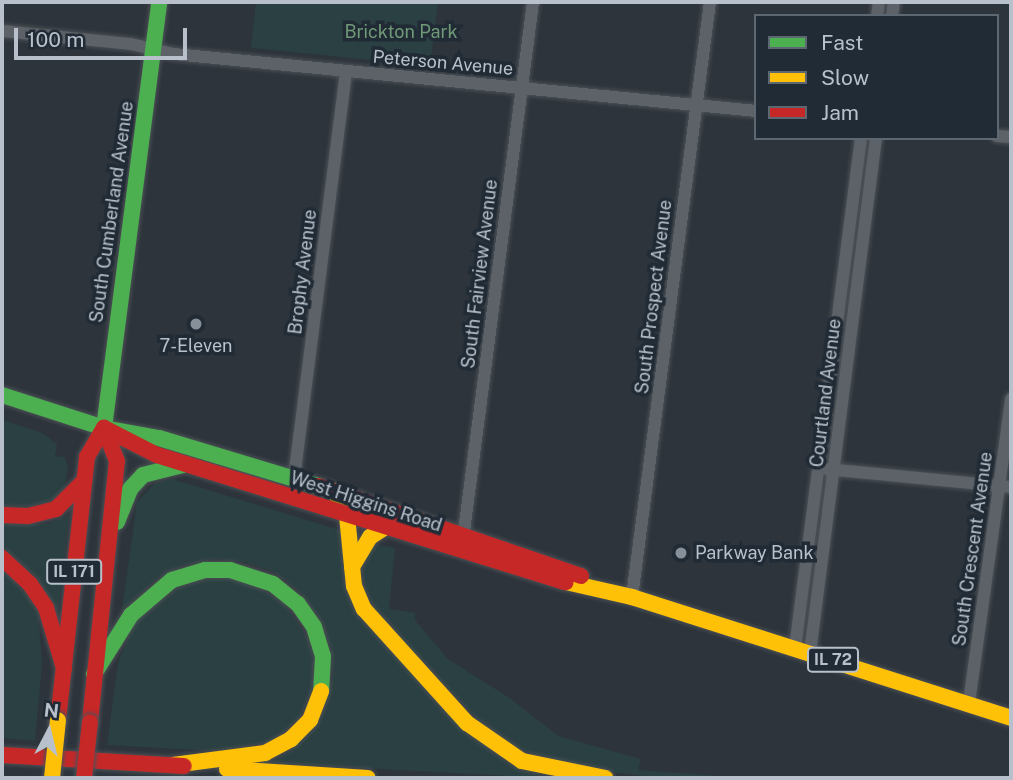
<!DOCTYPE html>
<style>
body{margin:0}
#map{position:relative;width:1013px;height:780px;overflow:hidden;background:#2d343b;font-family:"Public Sans",sans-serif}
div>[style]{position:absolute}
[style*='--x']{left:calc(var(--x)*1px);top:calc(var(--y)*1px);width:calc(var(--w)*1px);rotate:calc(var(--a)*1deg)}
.green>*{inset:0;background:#2a4042}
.roads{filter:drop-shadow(0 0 2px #4b5055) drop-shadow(0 0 2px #4b5055)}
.street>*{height:12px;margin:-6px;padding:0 6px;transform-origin:6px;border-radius:6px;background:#5d6268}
.fast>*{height:16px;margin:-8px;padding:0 8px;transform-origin:8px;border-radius:8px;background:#4caf50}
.slow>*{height:16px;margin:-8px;padding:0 8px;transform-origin:8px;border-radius:8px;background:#ffc107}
.jam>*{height:16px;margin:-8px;padding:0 8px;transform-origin:8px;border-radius:8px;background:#c62828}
.bridges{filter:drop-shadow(0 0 2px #4b5158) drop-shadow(0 0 2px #4b5158)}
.slow-bridge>*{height:16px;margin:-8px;padding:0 8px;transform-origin:8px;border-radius:8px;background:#ffc107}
.jam-bridge>*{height:16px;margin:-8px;padding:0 8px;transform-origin:8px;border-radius:8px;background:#c62828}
.dots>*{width:19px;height:19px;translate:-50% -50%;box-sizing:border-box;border:4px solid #202b36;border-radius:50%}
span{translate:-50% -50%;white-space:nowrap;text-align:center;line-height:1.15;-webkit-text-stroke:7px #202b36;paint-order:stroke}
.shield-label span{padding:2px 5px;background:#202b36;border:2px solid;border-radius:5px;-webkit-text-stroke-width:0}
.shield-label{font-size:16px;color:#b8c1cb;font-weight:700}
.park-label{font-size:18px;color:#709a77}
.street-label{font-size:18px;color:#b8c1cb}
.poi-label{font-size:18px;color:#b8c1cb}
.left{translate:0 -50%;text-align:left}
.frame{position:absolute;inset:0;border:4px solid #b8c1cb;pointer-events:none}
.legend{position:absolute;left:754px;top:14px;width:245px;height:126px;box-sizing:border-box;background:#202b36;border:2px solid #5d6772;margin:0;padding:9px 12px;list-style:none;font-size:21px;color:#b8c1cb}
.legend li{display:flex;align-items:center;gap:14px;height:35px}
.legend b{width:35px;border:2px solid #5d6772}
.north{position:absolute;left:14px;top:696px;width:70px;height:70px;-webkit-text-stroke:5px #202b36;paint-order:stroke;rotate:7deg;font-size:19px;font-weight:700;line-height:28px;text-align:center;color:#b8c1cb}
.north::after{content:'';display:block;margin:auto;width:24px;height:32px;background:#b8c1cb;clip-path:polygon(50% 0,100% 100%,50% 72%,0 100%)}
.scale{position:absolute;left:14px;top:28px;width:173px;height:32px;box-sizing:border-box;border:4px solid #b8c1cb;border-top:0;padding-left:9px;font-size:21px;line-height:24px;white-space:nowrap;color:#b8c1cb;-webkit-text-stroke:5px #202b36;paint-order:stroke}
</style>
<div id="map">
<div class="green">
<i style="clip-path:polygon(256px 2px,438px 2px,430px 66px,251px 48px)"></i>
<i style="clip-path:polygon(2px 420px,40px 432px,57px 444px,55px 456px,65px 457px,68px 470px,64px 490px,55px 499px,32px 506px,2px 505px)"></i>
<i style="clip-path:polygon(172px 479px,343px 531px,343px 569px,506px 762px,548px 778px,270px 763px,292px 750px,327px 700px,333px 676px,331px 648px,317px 615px,298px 590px,274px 572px,245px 562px,216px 559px,184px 565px,158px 578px,122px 610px,137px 502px,155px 483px)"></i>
<i style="clip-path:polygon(69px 515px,58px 614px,37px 577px,2px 546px,2px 523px,47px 524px)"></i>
<i style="clip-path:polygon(375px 544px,395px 548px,389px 609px,415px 613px,415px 620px,448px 659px,511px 699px,558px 736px,641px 759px,638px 770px,749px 778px,659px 778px,594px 770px,540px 757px,512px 745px,481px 723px,375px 610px,364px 589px,361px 558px)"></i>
<i style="clip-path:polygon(2px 567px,38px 609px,42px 664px,35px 741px,2px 738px)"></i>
<i style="clip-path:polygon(232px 578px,257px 586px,284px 604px,309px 639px,315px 664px,312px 692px,300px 717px,273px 742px,214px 751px,107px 745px,118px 663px,135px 622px,178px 588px,199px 579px)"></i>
</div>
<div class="roads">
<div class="street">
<i style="--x:877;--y:16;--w:14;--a:-82"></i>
<i style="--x:892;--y:16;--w:14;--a:-82"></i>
<i style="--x:2;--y:31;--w:130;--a:5.8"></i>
<i style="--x:131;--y:44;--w:44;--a:13.1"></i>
<i style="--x:174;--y:54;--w:585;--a:5.59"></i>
<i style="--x:997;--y:136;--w:14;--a:4"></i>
<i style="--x:827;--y:469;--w:185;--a:5.6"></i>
<i style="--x:294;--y:478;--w:410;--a:-82.7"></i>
<i style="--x:463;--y:539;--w:542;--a:-82.57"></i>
<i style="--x:632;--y:597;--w:600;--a:-82.53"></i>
<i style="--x:795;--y:648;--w:514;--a:-82.63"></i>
<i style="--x:810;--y:653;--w:519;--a:-82.7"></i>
<i style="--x:969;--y:703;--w:307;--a:-82.1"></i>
</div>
<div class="fast">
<i style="--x:2;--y:395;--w:107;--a:17.9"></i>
<i style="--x:104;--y:428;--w:56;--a:10.3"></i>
<i style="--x:159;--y:438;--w:166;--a:16.8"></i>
<i style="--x:104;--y:428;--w:430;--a:-82.6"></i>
<i style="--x:117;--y:522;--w:35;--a:-68"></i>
<i style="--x:130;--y:489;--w:19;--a:-47"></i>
<i style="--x:143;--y:475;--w:41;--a:-14"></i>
<i style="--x:94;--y:674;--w:70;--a:-57.9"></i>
<i style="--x:131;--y:615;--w:54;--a:-40.5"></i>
<i style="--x:172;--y:580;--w:34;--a:-17"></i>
<i style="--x:205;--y:570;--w:25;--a:0"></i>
<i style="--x:230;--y:570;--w:45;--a:18"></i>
<i style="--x:273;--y:584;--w:32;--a:39"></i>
<i style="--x:298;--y:604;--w:28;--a:55"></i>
<i style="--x:314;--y:627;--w:30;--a:73"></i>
<i style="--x:323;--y:656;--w:35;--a:93"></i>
</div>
<div class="slow">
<i style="--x:335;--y:491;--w:28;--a:64"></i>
<i style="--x:347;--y:516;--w:70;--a:84.3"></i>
<i style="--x:354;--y:586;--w:25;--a:67"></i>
<i style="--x:364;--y:609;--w:154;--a:47.9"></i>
<i style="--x:467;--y:723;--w:67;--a:34.6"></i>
<i style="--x:522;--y:761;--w:85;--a:11.6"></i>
<i style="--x:352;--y:567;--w:35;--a:-59"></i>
<i style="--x:370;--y:537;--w:17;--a:-33"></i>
<i style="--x:566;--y:582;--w:68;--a:12.8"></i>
<i style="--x:632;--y:597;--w:398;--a:17.7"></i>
<i style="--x:173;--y:765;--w:93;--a:-7.4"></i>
<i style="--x:265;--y:753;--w:30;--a:-28"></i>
<i style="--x:291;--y:739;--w:27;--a:-45"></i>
<i style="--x:310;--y:720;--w:31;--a:-69"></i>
<i style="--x:227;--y:769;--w:141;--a:3.7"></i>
</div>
<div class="jam">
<i style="--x:104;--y:428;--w:59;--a:27"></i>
<i style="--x:157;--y:455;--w:428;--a:17.3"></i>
<i style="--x:318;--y:486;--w:278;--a:18.9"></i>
<i style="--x:2;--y:515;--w:26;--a:2"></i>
<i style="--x:28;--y:516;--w:29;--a:-14"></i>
<i style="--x:56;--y:509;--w:40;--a:-45"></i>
<i style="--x:2;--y:558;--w:38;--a:43"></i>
<i style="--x:30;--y:584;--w:29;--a:56"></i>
<i style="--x:46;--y:608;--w:63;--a:73.3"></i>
<i style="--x:58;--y:720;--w:265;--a:-83.7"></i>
<i style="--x:87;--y:457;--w:34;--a:-60"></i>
<i style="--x:90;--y:722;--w:262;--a:-84.1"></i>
<i style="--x:117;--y:461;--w:35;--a:-112"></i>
<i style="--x:2;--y:755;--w:182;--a:3.5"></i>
</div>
</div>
<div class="bridges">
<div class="slow-bridge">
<i style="--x:52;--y:778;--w:58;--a:-84.1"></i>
</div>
<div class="jam-bridge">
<i style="--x:84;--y:778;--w:56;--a:-83.9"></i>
</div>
</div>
<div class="dots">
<i style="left:196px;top:324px;background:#879099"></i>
<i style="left:681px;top:553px;background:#879099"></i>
</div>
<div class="shield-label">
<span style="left:74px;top:572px">IL 171</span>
<span style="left:833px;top:660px">IL 72</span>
</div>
<div class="park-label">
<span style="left:401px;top:32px">Brickton Park</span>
</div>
<div class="street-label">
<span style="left:443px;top:63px;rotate:5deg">Peterson Avenue</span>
<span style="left:112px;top:212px;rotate:-82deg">South Cumberland Avenue</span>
<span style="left:303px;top:272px;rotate:-83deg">Brophy Avenue</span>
<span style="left:480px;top:274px;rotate:-83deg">South Fairview Avenue</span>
<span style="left:654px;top:297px;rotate:-83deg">South Prospect Avenue</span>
<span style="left:826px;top:393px;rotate:-83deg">Courtland Avenue</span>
<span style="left:366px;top:502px;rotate:18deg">West Higgins Road</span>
<span style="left:973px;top:549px;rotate:-82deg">South Crescent Avenue</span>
</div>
<div class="poi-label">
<span style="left:196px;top:346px">7-Eleven</span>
<span class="left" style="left:695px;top:553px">Parkway Bank</span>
</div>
<div class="frame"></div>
<ul class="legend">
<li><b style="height:9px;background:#4caf50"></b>Fast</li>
<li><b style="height:9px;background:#ffc107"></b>Slow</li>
<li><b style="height:9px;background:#c62828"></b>Jam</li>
</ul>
<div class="north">N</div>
<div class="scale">100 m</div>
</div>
